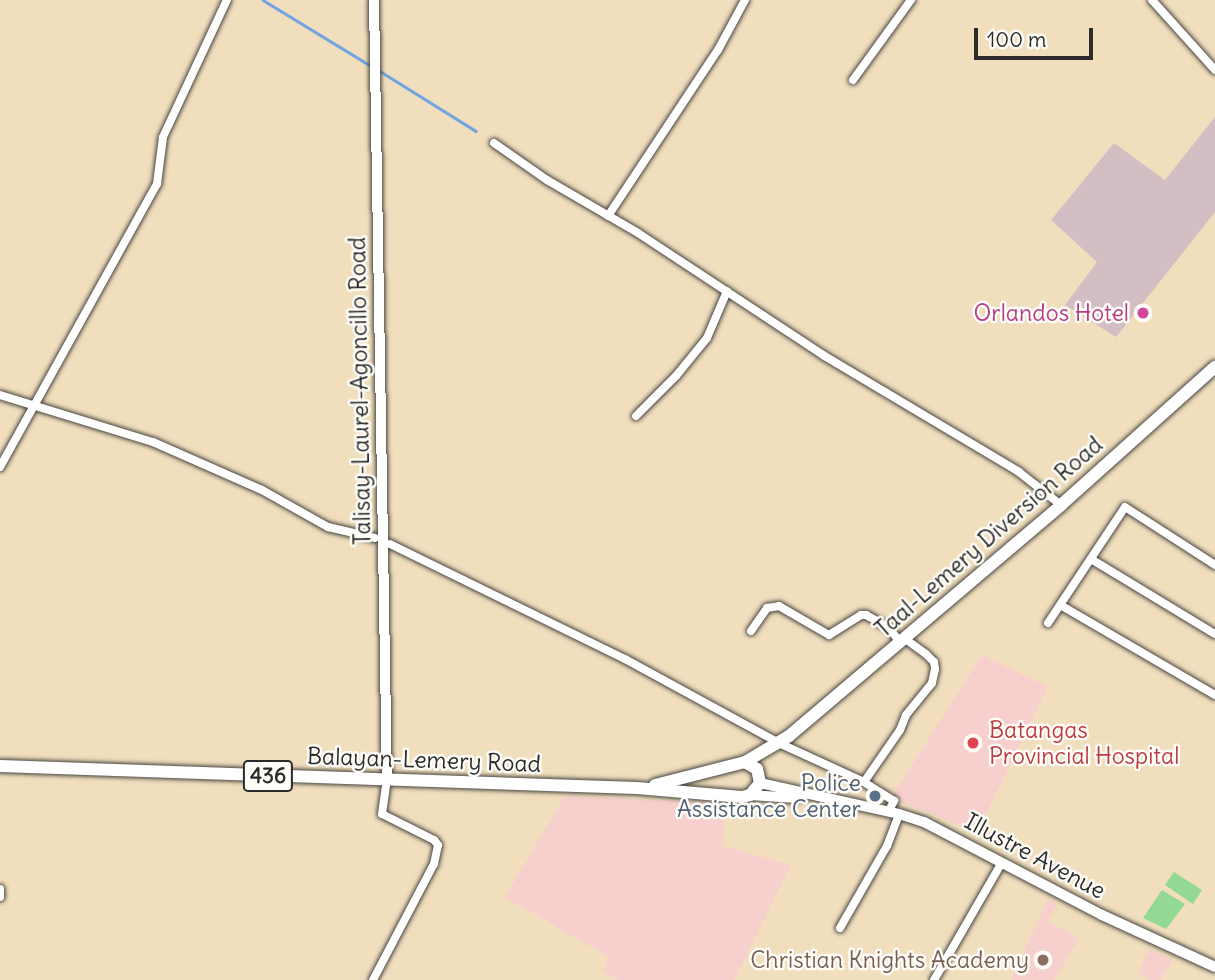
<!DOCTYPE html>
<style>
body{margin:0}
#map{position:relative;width:1215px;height:980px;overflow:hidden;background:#f0debd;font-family:Delius,sans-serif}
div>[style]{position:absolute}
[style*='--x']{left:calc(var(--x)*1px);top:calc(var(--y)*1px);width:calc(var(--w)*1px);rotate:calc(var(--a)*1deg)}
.built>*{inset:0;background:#f7d0cd}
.industrial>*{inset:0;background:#d2bec3}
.green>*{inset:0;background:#93d993}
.stream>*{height:2.5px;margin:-1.25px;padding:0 1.25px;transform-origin:1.25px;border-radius:1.25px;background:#73a6df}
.roads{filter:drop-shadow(0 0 2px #494641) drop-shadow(0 0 2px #494641)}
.street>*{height:8px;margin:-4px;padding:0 4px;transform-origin:4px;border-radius:4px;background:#fff}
.secondary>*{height:10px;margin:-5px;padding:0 5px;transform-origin:5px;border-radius:5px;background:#fff}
.primary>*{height:12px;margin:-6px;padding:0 6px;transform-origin:6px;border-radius:6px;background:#fff}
.dots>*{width:19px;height:19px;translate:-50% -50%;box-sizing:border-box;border:4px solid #fdfcf7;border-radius:50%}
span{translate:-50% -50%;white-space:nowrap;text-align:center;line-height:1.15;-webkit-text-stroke:5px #fdfcf7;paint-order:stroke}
.shield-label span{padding:2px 5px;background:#fdfcf7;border:2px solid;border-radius:5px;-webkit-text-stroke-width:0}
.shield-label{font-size:21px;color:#2b2b2b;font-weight:700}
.hotel-label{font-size:23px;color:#b23c85}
.right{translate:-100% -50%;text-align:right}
.street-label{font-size:23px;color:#2b2b2b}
.health-label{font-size:23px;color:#be3a42}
.left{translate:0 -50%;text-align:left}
.service-label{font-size:23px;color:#4e5e75}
.education-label{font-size:23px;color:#785e54}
.scale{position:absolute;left:974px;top:28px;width:119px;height:32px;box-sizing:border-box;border:4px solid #2b2b2b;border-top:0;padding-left:9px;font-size:21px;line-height:24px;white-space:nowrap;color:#2b2b2b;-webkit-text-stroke:5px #fdfcf7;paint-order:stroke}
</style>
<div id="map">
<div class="built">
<i style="clip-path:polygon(982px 655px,1048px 687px,977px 832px,891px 798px)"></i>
<i style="clip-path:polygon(565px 796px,725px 803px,723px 846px,791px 865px,734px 980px,619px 980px,603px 972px,609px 957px,505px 897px)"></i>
<i style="clip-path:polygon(1048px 899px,1057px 904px,1048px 921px,1079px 939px,1054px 980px,1011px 980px)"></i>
<i style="clip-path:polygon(1150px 949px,1172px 960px,1161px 980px,1151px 980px,1137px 973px)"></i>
</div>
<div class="industrial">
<i style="clip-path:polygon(1215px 117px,1215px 212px,1116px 337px,1065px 305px,1097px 262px,1051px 220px,1114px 143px,1165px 180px)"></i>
</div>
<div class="green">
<i style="clip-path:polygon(1174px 872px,1202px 890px,1193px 904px,1165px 885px)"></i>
<i style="clip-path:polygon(1162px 890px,1185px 904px,1166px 929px,1143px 918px)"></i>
</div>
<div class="stream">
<i style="--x:263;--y:0;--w:127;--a:31.4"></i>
<i style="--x:380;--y:71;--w:113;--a:32"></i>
</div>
<div class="roads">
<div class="street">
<i style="--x:1152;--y:0;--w:94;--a:48"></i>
<i style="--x:853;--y:80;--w:99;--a:-54.1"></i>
<i style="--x:494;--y:143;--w:65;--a:34.9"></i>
<i style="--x:547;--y:180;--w:105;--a:30.2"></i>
<i style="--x:638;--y:233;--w:222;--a:33.4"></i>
<i style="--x:823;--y:355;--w:228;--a:30.8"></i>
<i style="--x:1019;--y:472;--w:53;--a:38.2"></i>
<i style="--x:608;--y:216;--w:199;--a:-56.5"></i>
<i style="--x:718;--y:50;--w:57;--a:-61.6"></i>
<i style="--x:0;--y:395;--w:160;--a:17.1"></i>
<i style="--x:153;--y:442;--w:119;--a:23.8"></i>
<i style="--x:262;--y:490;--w:76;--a:29.3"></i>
<i style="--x:328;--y:527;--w:48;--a:13.2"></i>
<i style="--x:636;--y:416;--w:57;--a:-45"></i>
<i style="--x:676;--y:376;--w:49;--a:-50.8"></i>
<i style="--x:707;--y:338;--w:51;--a:-66.9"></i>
<i style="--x:0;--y:467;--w:324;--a:-61"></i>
<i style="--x:157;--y:184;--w:47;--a:-82.7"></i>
<i style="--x:163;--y:137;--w:151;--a:-65"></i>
<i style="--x:390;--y:544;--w:262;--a:26.1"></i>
<i style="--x:625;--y:659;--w:178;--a:28.6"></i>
<i style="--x:781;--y:744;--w:91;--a:24.6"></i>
<i style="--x:1091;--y:559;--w:145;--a:31.2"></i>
<i style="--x:1062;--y:606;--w:177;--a:30.2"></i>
<i style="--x:1048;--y:623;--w:139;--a:-56.4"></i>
<i style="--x:1125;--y:507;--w:107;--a:32.8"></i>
<i style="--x:751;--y:631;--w:28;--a:-55"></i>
<i style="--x:767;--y:608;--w:12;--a:-9"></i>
<i style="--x:779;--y:606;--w:58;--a:30.1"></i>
<i style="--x:829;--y:635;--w:38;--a:-32"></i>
<i style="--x:861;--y:615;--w:5;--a:0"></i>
<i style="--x:866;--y:615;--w:26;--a:29"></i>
<i style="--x:889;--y:628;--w:18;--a:52"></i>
<i style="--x:888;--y:812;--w:13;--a:-61"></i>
<i style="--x:894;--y:801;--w:36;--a:-148"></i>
<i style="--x:864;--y:782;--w:63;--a:-55.3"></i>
<i style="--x:900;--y:730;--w:16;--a:-68"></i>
<i style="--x:906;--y:715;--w:41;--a:-50.9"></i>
<i style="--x:932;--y:683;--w:14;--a:-78"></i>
<i style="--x:935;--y:669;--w:7;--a:-98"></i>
<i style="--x:934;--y:662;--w:11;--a:-135"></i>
<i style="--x:926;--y:654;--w:27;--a:-144"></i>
<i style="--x:0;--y:889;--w:8;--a:90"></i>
<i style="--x:840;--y:928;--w:95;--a:-60.2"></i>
<i style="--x:887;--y:846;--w:34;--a:-69"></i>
<i style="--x:373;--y:980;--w:131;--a:-62.3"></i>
<i style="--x:434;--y:864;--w:19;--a:-78"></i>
<i style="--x:438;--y:845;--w:6;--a:-129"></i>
<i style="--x:434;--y:840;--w:58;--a:-153.4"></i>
<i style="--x:382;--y:814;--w:34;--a:-82"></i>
<i style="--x:934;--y:980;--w:136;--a:-60"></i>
</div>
<div class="secondary">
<i style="--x:374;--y:0;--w:780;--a:89.05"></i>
<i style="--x:760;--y:783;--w:142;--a:12.6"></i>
<i style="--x:899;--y:814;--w:26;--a:18"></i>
<i style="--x:924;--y:822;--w:201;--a:27.6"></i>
<i style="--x:1102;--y:915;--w:124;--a:24.7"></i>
<i style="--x:750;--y:795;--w:46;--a:3.7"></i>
</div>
<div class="primary">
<i style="--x:0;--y:766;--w:637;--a:1.98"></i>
<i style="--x:637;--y:788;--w:105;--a:4.9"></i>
<i style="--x:742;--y:797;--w:8;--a:-14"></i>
<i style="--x:750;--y:795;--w:16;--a:-50"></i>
<i style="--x:760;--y:783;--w:14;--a:-102"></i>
<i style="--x:757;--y:769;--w:14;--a:-150"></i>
<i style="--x:655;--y:785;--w:93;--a:-14.3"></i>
<i style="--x:745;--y:762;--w:51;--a:-30.6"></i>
<i style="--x:789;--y:736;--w:357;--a:-40.3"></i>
<i style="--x:1061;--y:505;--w:207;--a:-41.9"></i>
</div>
</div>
<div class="dots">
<i style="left:1143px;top:313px;background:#d1479c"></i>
<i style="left:973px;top:743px;background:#e0444e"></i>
<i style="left:875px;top:796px;background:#5c6f8a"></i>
<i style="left:1043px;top:960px;background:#8d6e63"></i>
</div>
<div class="shield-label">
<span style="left:268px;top:776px">436</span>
</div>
<div class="hotel-label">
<span class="right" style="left:1129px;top:313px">Orlandos Hotel</span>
</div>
<div class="street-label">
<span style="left:360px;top:391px;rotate:-91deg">Talisay-Laurel-Agoncillo Road</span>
<span style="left:989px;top:537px;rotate:-41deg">Taal-Lemery Diversion Road</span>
<span style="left:424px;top:760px;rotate:2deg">Balayan-Lemery Road</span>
<span style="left:1035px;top:856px;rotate:28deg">Illustre Avenue</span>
</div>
<div class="health-label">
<span class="left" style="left:989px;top:743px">Batangas<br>Provincial Hospital</span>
</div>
<div class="service-label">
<span class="right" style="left:861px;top:796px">Police<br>Assistance Center</span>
</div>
<div class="education-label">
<span class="right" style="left:1029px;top:960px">Christian Knights Academy</span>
</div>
<div class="scale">100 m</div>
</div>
